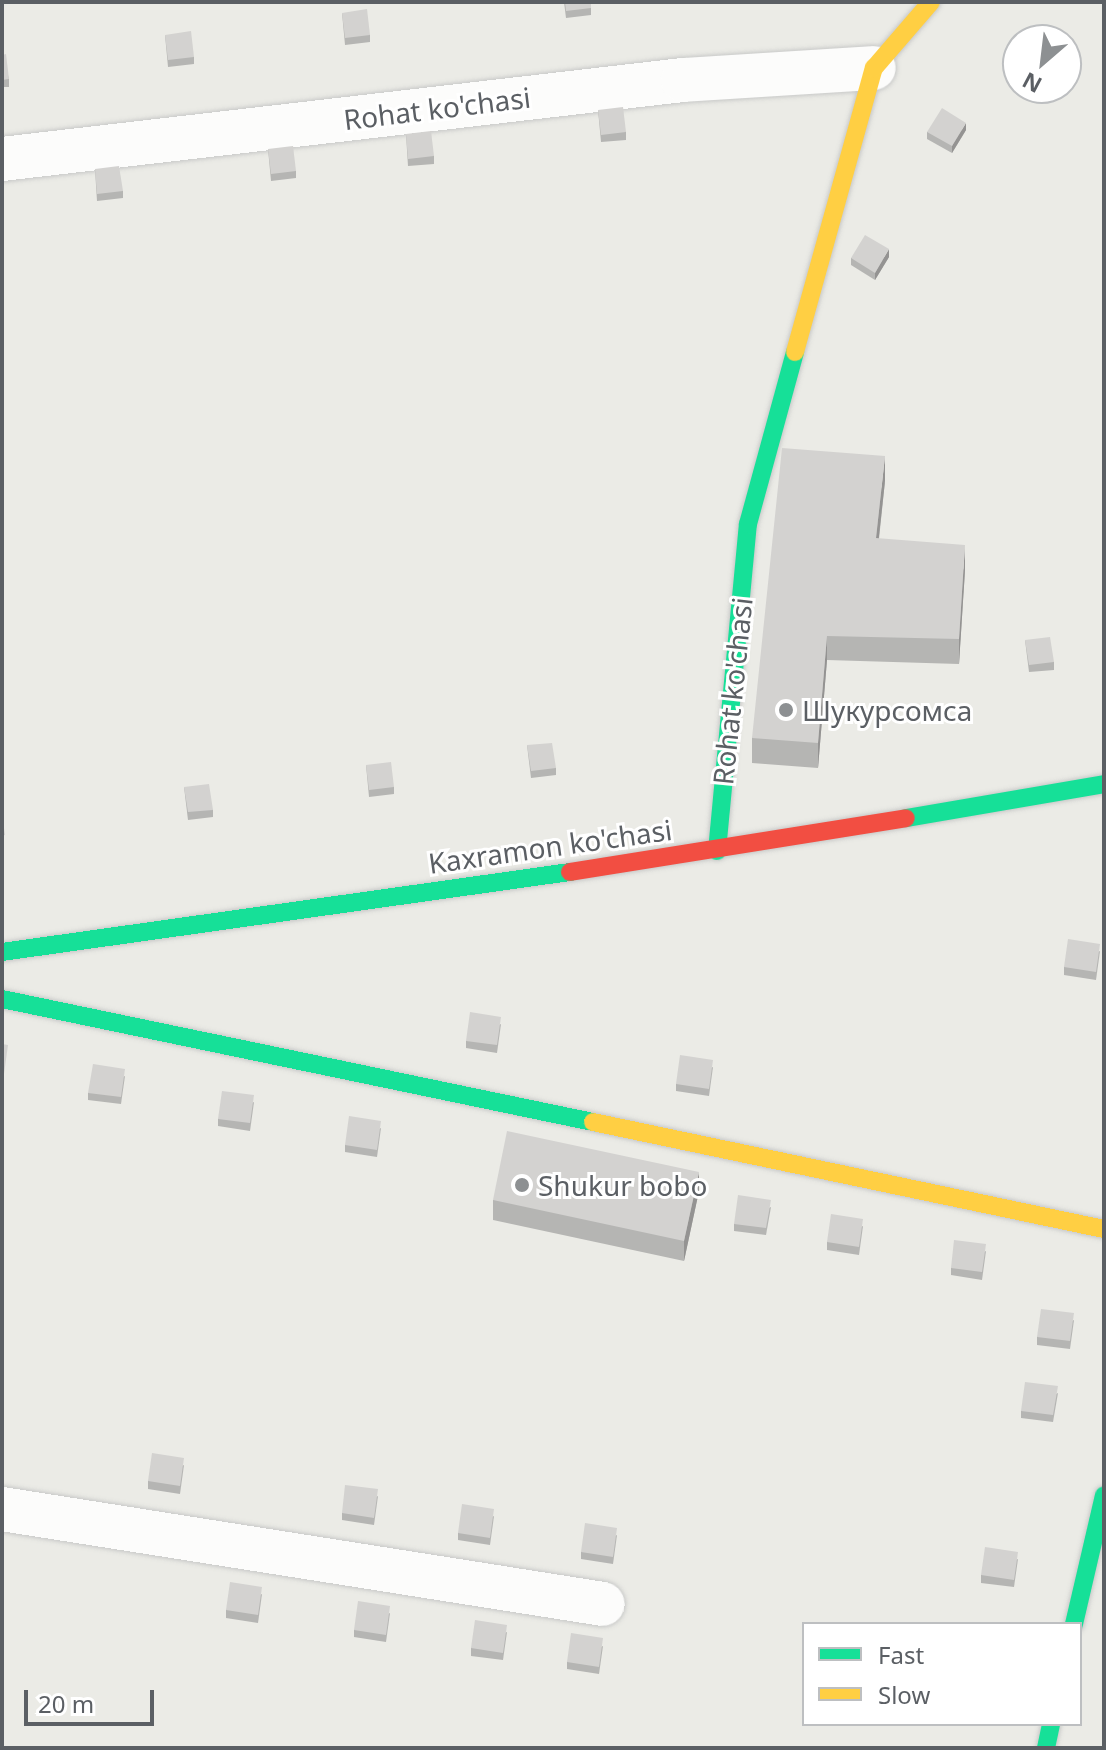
<!DOCTYPE html>
<meta charset="utf-8">
<style>
body{margin:0}
#map{position:relative;width:1106px;height:1750px;overflow:hidden;background:#ebebe6;font-family:"Noto Sans",sans-serif}
div>[style]{position:absolute}
[style*='--x']{left:calc(var(--x)*1px);top:calc(var(--y)*1px);width:calc(var(--w)*1px);rotate:calc(var(--a)*1deg)}
.roads{filter:drop-shadow(0 0 2px #c8c9c8) drop-shadow(0 0 2px #c8c9c8)}
.street>*{height:44px;margin:-22px;padding:0 22px;transform-origin:22px;border-radius:22px;background:#fcfcfb}
.fast>*{height:18px;margin:-9px;padding:0 9px;transform-origin:9px;border-radius:9px;background:#16e098}
.slow>*{height:18px;margin:-9px;padding:0 9px;transform-origin:9px;border-radius:9px;background:#ffcf43}
.jam>*{height:18px;margin:-9px;padding:0 9px;transform-origin:9px;border-radius:9px;background:#f24e42}
.wall>*{inset:0;background:#b5b5b3}
.shaded-wall>*{inset:0;background:#949392}
.building>*{inset:0;background:#d3d2d0}
.dots>*{width:22px;height:22px;translate:-50% -50%;box-sizing:border-box;border:4px solid #fff;border-radius:50%}
span{translate:-50% -50%;white-space:nowrap;text-align:center;line-height:1.15;-webkit-text-stroke:6px #fff;paint-order:stroke}
.street-label{font-size:28px;color:#5b5f64}
.poi-label{font-size:28px;color:#5b5f64}
.left{translate:0 -50%;text-align:left}
.frame{position:absolute;inset:0;border:4px solid #5b5f64;pointer-events:none}
.legend{position:absolute;left:802px;top:1622px;width:280px;height:104px;box-sizing:border-box;background:#fff;border:2px solid #bdbfc1;margin:0;padding:10px 14px;list-style:none;font-size:24px;color:#5b5f64}
.legend li{display:flex;align-items:center;gap:16px;height:40px}
.legend b{width:40px;border:2px solid #bdbfc1}
.north{position:absolute;left:1002px;top:24px;width:80px;height:80px;box-sizing:border-box;background:#fff;border:2px solid #bdbfc1;border-radius:50%;rotate:208deg;font-size:22px;font-weight:700;line-height:32px;text-align:center;color:#5b5f64}
.north::after{content:'';display:block;margin:auto;width:28px;height:36px;background:#8d9092;clip-path:polygon(50% 0,100% 100%,50% 72%,0 100%)}
.scale{position:absolute;left:24px;top:1690px;width:130px;height:36px;box-sizing:border-box;border:4px solid #5b5f64;border-top:0;padding-left:10px;font-size:24px;line-height:28px;white-space:nowrap;color:#5b5f64;-webkit-text-stroke:6px #fff;paint-order:stroke}
</style>
<div id="map">
<div class="roads">
<div class="street">
<i style="--x:2;--y:159;--w:686;--a:-6.62"></i>
<i style="--x:683;--y:80;--w:191;--a:-3.6"></i>
<i style="--x:2;--y:1509;--w:608;--a:8.98"></i>
</div>
<div class="fast">
<i style="--x:906;--y:818;--w:201;--a:-9.7"></i>
<i style="--x:717;--y:851;--w:328;--a:-84.6"></i>
<i style="--x:748;--y:524;--w:178;--a:-74.7"></i>
<i style="--x:2;--y:952;--w:574;--a:-8.02"></i>
<i style="--x:2;--y:999;--w:604;--a:11.76"></i>
<i style="--x:1074;--y:1624;--w:132;--a:-76.9"></i>
<i style="--x:1046;--y:1748;--w:25;--a:-78"></i>
</div>
<div class="slow">
<i style="--x:795;--y:352;--w:295;--a:-74.5"></i>
<i style="--x:874;--y:68;--w:87;--a:-49.2"></i>
<i style="--x:593;--y:1122;--w:522;--a:11.83"></i>
</div>
<div class="jam">
<i style="--x:570;--y:872;--w:340;--a:-9.1"></i>
</div>
</div>
<div class="wall">
<i style="clip-path:polygon(564px 2px,591px 2px,591px 15px,566px 18px)"></i>
<i style="clip-path:polygon(342px 13px,370px 35px,370px 42px,345px 45px)"></i>
<i style="clip-path:polygon(165px 35px,194px 57px,194px 64px,168px 67px)"></i>
<i style="clip-path:polygon(2px 55px,9px 79px,9px 87px,2px 87px)"></i>
<i style="clip-path:polygon(598px 110px,626px 132px,626px 140px,601px 142px)"></i>
<i style="clip-path:polygon(966px 130px,952px 153px,927px 139px,927px 132px)"></i>
<i style="clip-path:polygon(406px 134px,434px 156px,434px 164px,408px 166px)"></i>
<i style="clip-path:polygon(268px 149px,296px 171px,296px 178px,271px 181px)"></i>
<i style="clip-path:polygon(95px 169px,123px 191px,123px 198px,97px 201px)"></i>
<i style="clip-path:polygon(889px 257px,875px 280px,851px 265px,851px 258px)"></i>
<i style="clip-path:polygon(885px 481px,879px 539px,965px 570px,959px 664px,827px 660px,818px 768px,752px 763px,752px 738px)"></i>
<i style="clip-path:polygon(1025px 640px,1054px 662px,1054px 670px,1029px 672px)"></i>
<i style="clip-path:polygon(527px 745px,556px 768px,556px 775px,531px 778px)"></i>
<i style="clip-path:polygon(366px 765px,394px 787px,394px 794px,369px 797px)"></i>
<i style="clip-path:polygon(184px 787px,213px 810px,213px 817px,188px 820px)"></i>
<i style="clip-path:polygon(1100px 951px,1096px 980px,1064px 975px,1064px 967px)"></i>
<i style="clip-path:polygon(501px 1024px,497px 1053px,466px 1048px,466px 1041px)"></i>
<i style="clip-path:polygon(713px 1067px,709px 1096px,676px 1091px,676px 1084px)"></i>
<i style="clip-path:polygon(125px 1076px,121px 1104px,88px 1100px,88px 1093px)"></i>
<i style="clip-path:polygon(254px 1102px,250px 1131px,218px 1126px,218px 1119px)"></i>
<i style="clip-path:polygon(381px 1128px,377px 1157px,345px 1152px,345px 1145px)"></i>
<i style="clip-path:polygon(699px 1191px,684px 1261px,493px 1220px,493px 1200px)"></i>
<i style="clip-path:polygon(771px 1207px,766px 1235px,734px 1231px,734px 1224px)"></i>
<i style="clip-path:polygon(863px 1226px,859px 1255px,827px 1250px,827px 1242px)"></i>
<i style="clip-path:polygon(986px 1251px,982px 1280px,951px 1275px,951px 1268px)"></i>
<i style="clip-path:polygon(1074px 1320px,1070px 1349px,1037px 1345px,1037px 1337px)"></i>
<i style="clip-path:polygon(1058px 1393px,1053px 1422px,1021px 1418px,1021px 1411px)"></i>
<i style="clip-path:polygon(184px 1465px,180px 1494px,148px 1489px,148px 1481px)"></i>
<i style="clip-path:polygon(378px 1496px,374px 1525px,342px 1520px,342px 1513px)"></i>
<i style="clip-path:polygon(494px 1516px,490px 1545px,458px 1540px,458px 1533px)"></i>
<i style="clip-path:polygon(617px 1535px,613px 1564px,581px 1559px,581px 1552px)"></i>
<i style="clip-path:polygon(1018px 1559px,1014px 1587px,981px 1583px,981px 1575px)"></i>
<i style="clip-path:polygon(262px 1594px,258px 1623px,226px 1618px,226px 1610px)"></i>
<i style="clip-path:polygon(390px 1613px,386px 1642px,354px 1637px,354px 1630px)"></i>
<i style="clip-path:polygon(507px 1632px,503px 1660px,471px 1656px,471px 1648px)"></i>
<i style="clip-path:polygon(603px 1646px,599px 1674px,567px 1669px,567px 1662px)"></i>
</div>
<div class="shaded-wall">
<i style="clip-path:polygon(966px 123px,966px 130px,952px 153px,952px 146px)"></i>
<i style="clip-path:polygon(889px 249px,889px 257px,875px 280px,875px 273px)"></i>
<i style="clip-path:polygon(885px 456px,885px 481px,876px 563px,876px 538px)"></i>
<i style="clip-path:polygon(965px 545px,965px 570px,959px 664px,959px 639px)"></i>
<i style="clip-path:polygon(827px 636px,827px 660px,818px 768px,818px 743px)"></i>
<i style="clip-path:polygon(699px 1172px,699px 1191px,684px 1261px,684px 1241px)"></i>
</div>
<div class="building">
<i style="clip-path:polygon(565px 2px,591px 2px,591px 8px,566px 11px)"></i>
<i style="clip-path:polygon(367px 9px,370px 35px,345px 38px,342px 13px)"></i>
<i style="clip-path:polygon(191px 31px,194px 57px,168px 60px,165px 35px)"></i>
<i style="clip-path:polygon(6px 54px,9px 79px,2px 80px,2px 55px)"></i>
<i style="clip-path:polygon(623px 107px,626px 132px,601px 135px,598px 110px)"></i>
<i style="clip-path:polygon(942px 108px,966px 123px,952px 146px,927px 132px)"></i>
<i style="clip-path:polygon(431px 131px,434px 156px,408px 159px,406px 134px)"></i>
<i style="clip-path:polygon(293px 146px,296px 171px,271px 174px,268px 149px)"></i>
<i style="clip-path:polygon(119px 166px,123px 191px,97px 194px,95px 169px)"></i>
<i style="clip-path:polygon(865px 235px,889px 249px,875px 273px,851px 258px)"></i>
<i style="clip-path:polygon(782px 448px,885px 456px,876px 538px,965px 545px,959px 639px,827px 636px,818px 743px,752px 738px)"></i>
<i style="clip-path:polygon(1050px 637px,1054px 662px,1029px 665px,1025px 640px)"></i>
<i style="clip-path:polygon(552px 743px,556px 768px,531px 771px,527px 745px)"></i>
<i style="clip-path:polygon(391px 762px,394px 787px,369px 790px,366px 765px)"></i>
<i style="clip-path:polygon(209px 784px,213px 810px,188px 812px,184px 787px)"></i>
<i style="clip-path:polygon(2px 815px,5px 835px,2px 836px)"></i>
<i style="clip-path:polygon(1068px 939px,1100px 944px,1096px 972px,1064px 967px)"></i>
<i style="clip-path:polygon(470px 1012px,501px 1017px,497px 1045px,466px 1041px)"></i>
<i style="clip-path:polygon(2px 1044px,8px 1045px,4px 1074px,2px 1073px)"></i>
<i style="clip-path:polygon(680px 1055px,713px 1060px,709px 1089px,676px 1084px)"></i>
<i style="clip-path:polygon(93px 1064px,125px 1069px,121px 1097px,88px 1093px)"></i>
<i style="clip-path:polygon(222px 1091px,254px 1095px,250px 1123px,218px 1119px)"></i>
<i style="clip-path:polygon(349px 1116px,381px 1121px,377px 1150px,345px 1145px)"></i>
<i style="clip-path:polygon(507px 1131px,699px 1172px,684px 1241px,493px 1200px)"></i>
<i style="clip-path:polygon(738px 1195px,771px 1200px,766px 1228px,734px 1224px)"></i>
<i style="clip-path:polygon(831px 1214px,863px 1219px,859px 1247px,827px 1242px)"></i>
<i style="clip-path:polygon(954px 1240px,986px 1244px,982px 1272px,951px 1268px)"></i>
<i style="clip-path:polygon(1041px 1309px,1074px 1313px,1070px 1341px,1037px 1337px)"></i>
<i style="clip-path:polygon(1025px 1382px,1058px 1386px,1053px 1415px,1021px 1411px)"></i>
<i style="clip-path:polygon(152px 1453px,184px 1458px,180px 1486px,148px 1481px)"></i>
<i style="clip-path:polygon(345px 1485px,378px 1489px,374px 1518px,342px 1513px)"></i>
<i style="clip-path:polygon(462px 1504px,494px 1509px,490px 1538px,458px 1533px)"></i>
<i style="clip-path:polygon(585px 1523px,617px 1528px,613px 1557px,581px 1552px)"></i>
<i style="clip-path:polygon(985px 1547px,1018px 1552px,1014px 1580px,981px 1575px)"></i>
<i style="clip-path:polygon(230px 1582px,262px 1587px,258px 1615px,226px 1610px)"></i>
<i style="clip-path:polygon(358px 1601px,390px 1606px,386px 1635px,354px 1630px)"></i>
<i style="clip-path:polygon(475px 1620px,507px 1625px,503px 1653px,471px 1648px)"></i>
<i style="clip-path:polygon(571px 1633px,603px 1638px,599px 1667px,567px 1662px)"></i>
</div>
<div class="dots">
<i style="left:786px;top:710px;background:#8d9092"></i>
<i style="left:522px;top:1185px;background:#8d9092"></i>
</div>
<div class="street-label">
<span style="left:437px;top:108px;rotate:-7deg">Rohat ko'chasi</span>
<span style="left:732px;top:691px;rotate:-84deg">Rohat ko'chasi</span>
<span style="left:550px;top:846px;rotate:-8deg">Kaxramon ko'chasi</span>
</div>
<div class="poi-label">
<span class="left" style="left:802px;top:710px">Шукурсомса</span>
<span class="left" style="left:538px;top:1185px">Shukur bobo</span>
</div>
<div class="frame"></div>
<ul class="legend">
<li><b style="height:10px;background:#16e098"></b>Fast</li>
<li><b style="height:10px;background:#ffcf43"></b>Slow</li>
</ul>
<div class="north">N</div>
<div class="scale">20 m</div>
</div>
